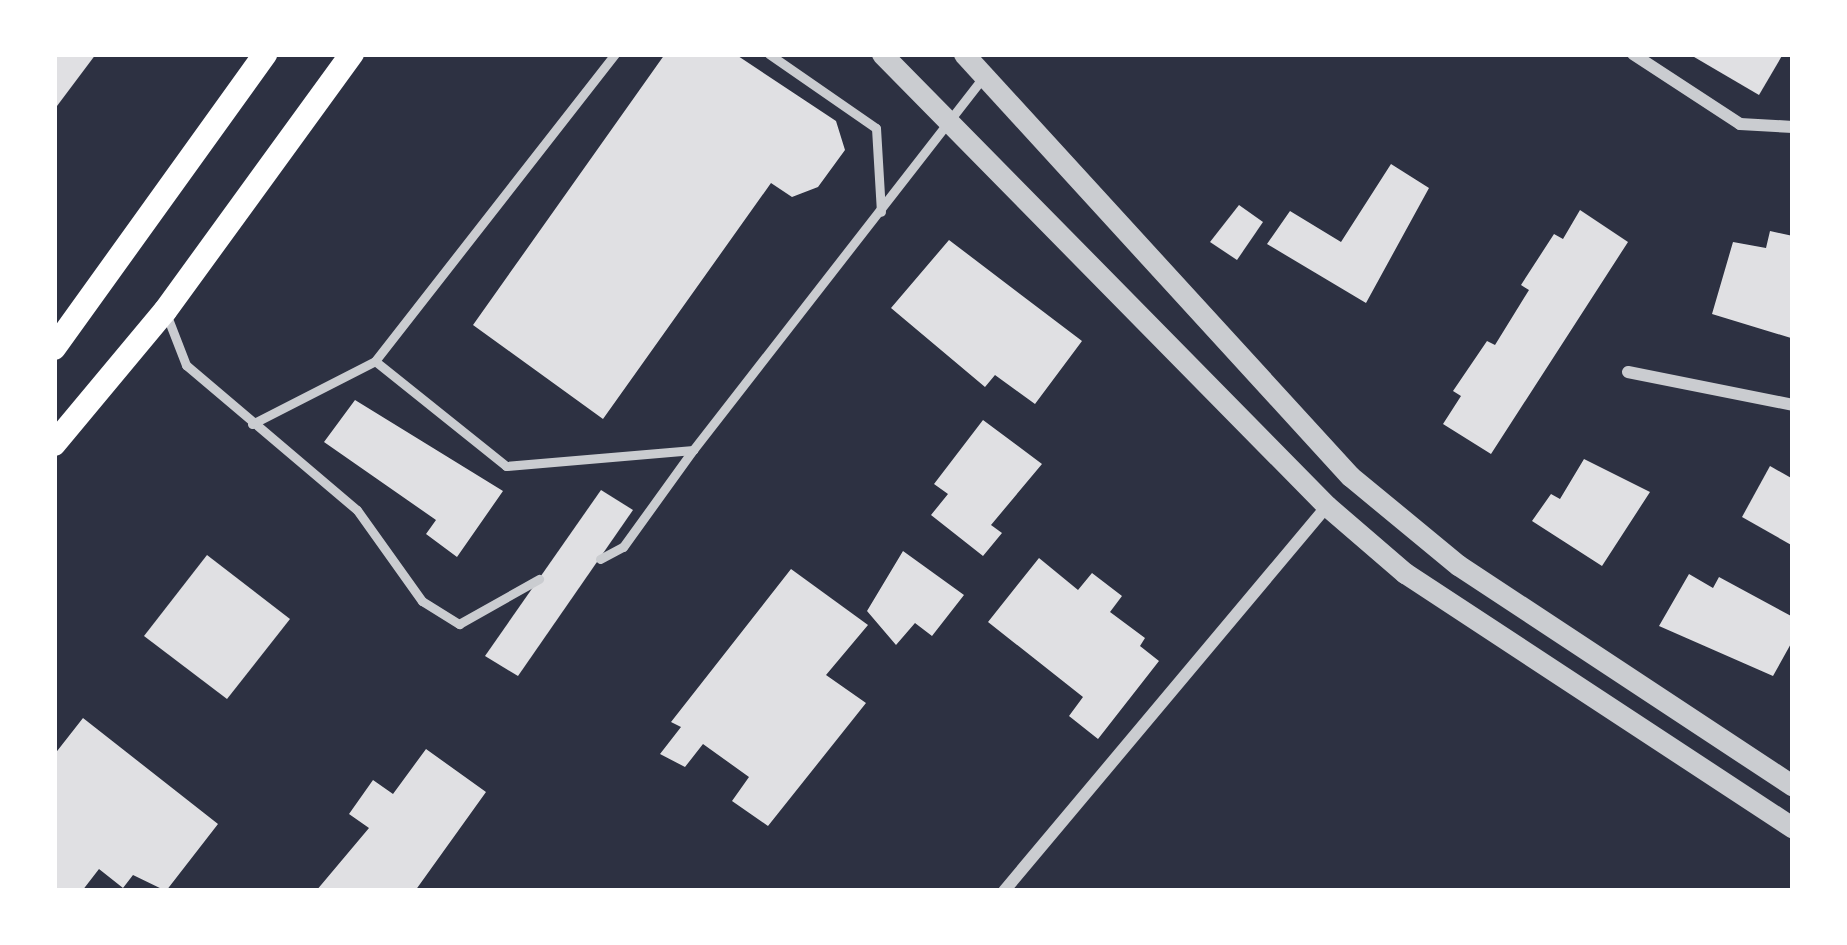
<!DOCTYPE html>
<style>
body{margin:0}
#map{position:relative;width:1847px;height:945px;overflow:hidden;background:#2d3142;font-family:Georgia,serif}
div>[style]{position:absolute}
[style*='--x']{left:calc(var(--x)*1px);top:calc(var(--y)*1px);width:calc(var(--w)*1px);rotate:calc(var(--a)*1deg)}
.building>*{inset:0;background:#e0e0e3}
.service>*{height:9px;margin:-4.5px;padding:0 4.5px;transform-origin:4.5px;border-radius:4.5px;background:#caccd0}
.minor>*{height:12px;margin:-6px;padding:0 6px;transform-origin:6px;border-radius:6px;background:#caccd0}
.tertiary>*{height:21px;margin:-10.5px;padding:0 10.5px;transform-origin:10.5px;border-radius:10.5px;background:#caccd0}
.secondary>*{height:24px;margin:-12px;padding:0 12px;transform-origin:12px;border-radius:12px;background:#fff}
span{translate:-50% -50%;white-space:nowrap;text-align:center;line-height:1.15;-webkit-text-stroke:9px #fff;paint-order:stroke}
.frame{position:absolute;inset:0;border:57px solid #fff;pointer-events:none}
</style>
<div id="map">
<div class="building">
<i style="clip-path:polygon(54px 54px,96px 54px,54px 110px)"></i>
<i style="clip-path:polygon(665px 54px,735px 54px,836px 121px,845px 150px,818px 187px,792px 197px,771px 183px,603px 419px,473px 325px)"></i>
<i style="clip-path:polygon(1689px 54px,1783px 54px,1759px 95px)"></i>
<i style="clip-path:polygon(1391px 164px,1429px 188px,1366px 303px,1267px 244px,1290px 211px,1341px 242px)"></i>
<i style="clip-path:polygon(1239px 205px,1263px 222px,1237px 260px,1210px 242px)"></i>
<i style="clip-path:polygon(1580px 210px,1628px 242px,1491px 454px,1443px 424px,1461px 396px,1453px 391px,1487px 341px,1495px 345px,1529px 290px,1521px 285px,1554px 234px,1563px 239px)"></i>
<i style="clip-path:polygon(1770px 231px,1793px 236px,1791px 338px,1712px 314px,1733px 242px,1766px 248px)"></i>
<i style="clip-path:polygon(949px 240px,1082px 341px,1035px 404px,995px 375px,985px 387px,891px 308px)"></i>
<i style="clip-path:polygon(355px 400px,503px 491px,457px 557px,426px 534px,436px 520px,324px 442px)"></i>
<i style="clip-path:polygon(983px 420px,1042px 464px,991px 525px,1002px 533px,983px 556px,931px 515px,948px 494px,934px 484px)"></i>
<i style="clip-path:polygon(1584px 459px,1650px 492px,1602px 566px,1532px 521px,1551px 494px,1560px 499px)"></i>
<i style="clip-path:polygon(1770px 466px,1793px 479px,1793px 546px,1742px 517px)"></i>
<i style="clip-path:polygon(601px 490px,633px 510px,518px 676px,485px 656px)"></i>
<i style="clip-path:polygon(903px 551px,964px 595px,932px 636px,915px 623px,896px 645px,867px 611px)"></i>
<i style="clip-path:polygon(207px 555px,290px 619px,227px 699px,144px 636px)"></i>
<i style="clip-path:polygon(1039px 558px,1078px 590px,1092px 573px,1122px 596px,1110px 612px,1145px 638px,1140px 646px,1159px 661px,1098px 739px,1069px 716px,1083px 697px,988px 622px)"></i>
<i style="clip-path:polygon(791px 569px,868px 625px,826px 675px,866px 703px,768px 826px,732px 801px,749px 777px,703px 744px,685px 767px,660px 754px,681px 727px,671px 722px)"></i>
<i style="clip-path:polygon(1689px 574px,1713px 588px,1719px 577px,1793px 617px,1793px 640px,1773px 676px,1659px 626px)"></i>
<i style="clip-path:polygon(83px 718px,218px 824px,166px 891px,133px 875px,123px 888px,99px 869px,82px 891px,54px 891px,54px 755px)"></i>
<i style="clip-path:polygon(426px 749px,486px 792px,415px 891px,316px 891px,369px 828px,349px 814px,373px 780px,393px 794px)"></i>
</div>
<div class="service">
<i style="--x:769;--y:54;--w:130;--a:34.7"></i>
<i style="--x:876;--y:128;--w:84;--a:86.6"></i>
<i style="--x:167;--y:316;--w:53;--a:68.8"></i>
<i style="--x:186;--y:365;--w:224;--a:40.3"></i>
<i style="--x:357;--y:510;--w:112;--a:54.5"></i>
<i style="--x:422;--y:601;--w:44;--a:31.9"></i>
<i style="--x:459;--y:624;--w:92;--a:-29.4"></i>
<i style="--x:375;--y:361;--w:390;--a:-52"></i>
<i style="--x:252;--y:424;--w:138;--a:-27.1"></i>
<i style="--x:375;--y:361;--w:168;--a:38.7"></i>
<i style="--x:506;--y:466;--w:188;--a:-4.9"></i>
<i style="--x:693;--y:450;--w:470;--a:-52.1"></i>
<i style="--x:600;--y:559;--w:26;--a:-28"></i>
<i style="--x:623;--y:547;--w:120;--a:-54.2"></i>
</div>
<div class="minor">
<i style="--x:1633;--y:54;--w:128;--a:33.2"></i>
<i style="--x:1740;--y:124;--w:53;--a:3.2"></i>
<i style="--x:1628;--y:372;--w:168;--a:11.3"></i>
<i style="--x:1004;--y:891;--w:503;--a:-50"></i>
</div>
<div class="tertiary">
<i style="--x:882;--y:54;--w:634;--a:45.45"></i>
<i style="--x:1327;--y:506;--w:103;--a:40.7"></i>
<i style="--x:1405;--y:573;--w:464;--a:33.3"></i>
<i style="--x:964;--y:54;--w:572;--a:47.55"></i>
<i style="--x:1350;--y:476;--w:140;--a:39.5"></i>
<i style="--x:1458;--y:565;--w:401;--a:33.4"></i>
</div>
<div class="secondary">
<i style="--x:54;--y:348;--w:362;--a:-54.3"></i>
<i style="--x:54;--y:444;--w:173;--a:-50.2"></i>
<i style="--x:165;--y:311;--w:318;--a:-54"></i>
</div>
<div class="frame"></div>
</div>
